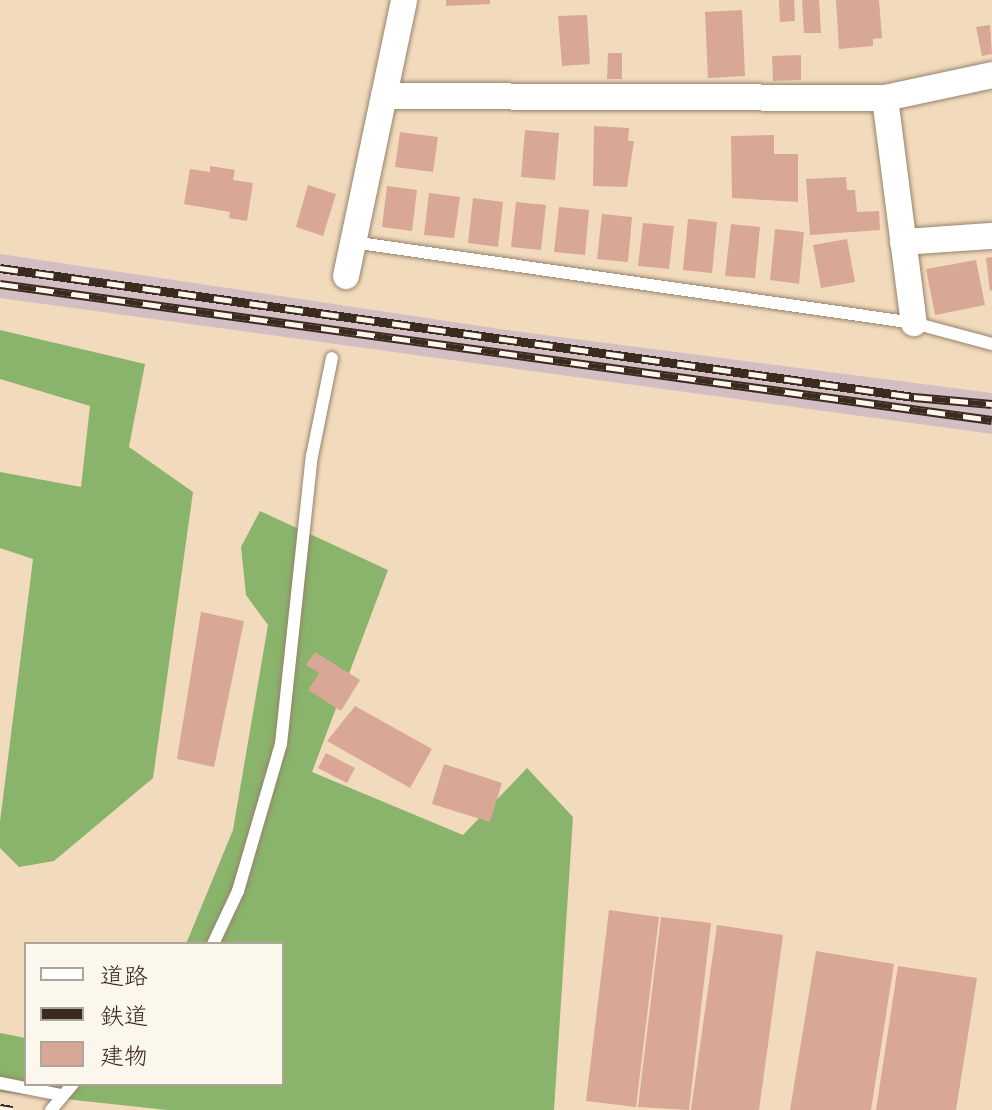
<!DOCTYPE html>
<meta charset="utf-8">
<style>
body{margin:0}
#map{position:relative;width:992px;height:1110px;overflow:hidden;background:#f2dbbc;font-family:"Shantell Sans","Klee One",sans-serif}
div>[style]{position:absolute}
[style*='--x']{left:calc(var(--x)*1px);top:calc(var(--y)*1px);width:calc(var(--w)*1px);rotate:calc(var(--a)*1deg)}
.industrial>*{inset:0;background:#d2bec3}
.forest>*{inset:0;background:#8ab36b}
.building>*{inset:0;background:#d8a795}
.roads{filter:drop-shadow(0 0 2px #96826d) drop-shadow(0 0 2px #96826d)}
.service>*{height:12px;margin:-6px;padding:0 6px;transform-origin:6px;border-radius:6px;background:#fff}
.minor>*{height:26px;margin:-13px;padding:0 13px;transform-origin:13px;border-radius:13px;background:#fff}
.rail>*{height:9px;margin-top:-4.5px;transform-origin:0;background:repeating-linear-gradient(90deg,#fbf7ec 0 18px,#3b2a1e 0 36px);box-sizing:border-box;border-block:2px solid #3b2a1e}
span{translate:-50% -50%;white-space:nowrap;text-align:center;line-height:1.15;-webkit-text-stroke:6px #fbf7ec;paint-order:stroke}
.legend{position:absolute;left:24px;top:942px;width:260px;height:144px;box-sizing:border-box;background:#fbf7ec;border:2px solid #aea59a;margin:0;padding:10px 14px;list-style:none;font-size:24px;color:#3b2a1e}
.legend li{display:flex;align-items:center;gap:16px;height:40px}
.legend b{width:40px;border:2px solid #aea59a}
</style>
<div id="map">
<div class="industrial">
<i style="clip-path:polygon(0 254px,514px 331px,992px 393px,992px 434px,0 298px)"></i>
</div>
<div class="forest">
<i style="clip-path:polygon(0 330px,145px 364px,129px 447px,193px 492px,153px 778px,54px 861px,19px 867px,0 848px,0 822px,33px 559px,0 548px,0 472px,81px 487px,90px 406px,0 379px)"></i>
<i style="clip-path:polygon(260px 511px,388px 570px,312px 772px,463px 835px,527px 768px,573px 817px,554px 1110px,167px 1110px,0 1092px,0 1033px,26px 1038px,26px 1084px,282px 1084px,282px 944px,186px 944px,233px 830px,268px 625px,246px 595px,241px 547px)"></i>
</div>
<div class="building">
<i style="clip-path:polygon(446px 0,490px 0,490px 4px,446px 6px)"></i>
<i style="clip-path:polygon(779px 0,794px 0,795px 21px,780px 22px)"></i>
<i style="clip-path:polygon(802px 0,819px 0,821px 33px,804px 33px)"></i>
<i style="clip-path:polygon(836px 0,879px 0,882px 38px,873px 39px,873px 46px,839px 49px)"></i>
<i style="clip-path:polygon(742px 10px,745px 76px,708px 78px,705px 12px)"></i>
<i style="clip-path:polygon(587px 15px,590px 64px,562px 66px,558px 16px)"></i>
<i style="clip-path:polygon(990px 25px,992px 54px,982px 56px,976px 27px)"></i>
<i style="clip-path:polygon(608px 53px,622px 53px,622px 79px,607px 79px)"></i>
<i style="clip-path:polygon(801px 55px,801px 80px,773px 81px,772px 56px)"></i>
<i style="clip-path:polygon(594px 126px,629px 128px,628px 141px,634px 141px,627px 187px,593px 186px)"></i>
<i style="clip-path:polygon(525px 130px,559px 133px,555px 180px,521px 177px)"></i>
<i style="clip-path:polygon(400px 132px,438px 137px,433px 172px,395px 167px)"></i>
<i style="clip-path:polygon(774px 135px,774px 154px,798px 154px,798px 202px,732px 198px,731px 136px)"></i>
<i style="clip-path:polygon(210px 166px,235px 170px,233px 180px,253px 183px,247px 221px,229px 218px,230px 212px,184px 204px,190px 169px,210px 172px)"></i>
<i style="clip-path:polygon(846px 177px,847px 190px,855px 190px,857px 212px,879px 211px,880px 230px,810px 235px,806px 179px)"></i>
<i style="clip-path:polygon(308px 185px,336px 194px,323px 236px,296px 227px)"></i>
<i style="clip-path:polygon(387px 186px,417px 190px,412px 231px,382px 227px)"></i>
<i style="clip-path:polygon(429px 193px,460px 197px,454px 238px,424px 235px)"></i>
<i style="clip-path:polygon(473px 198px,503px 202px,498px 247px,468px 243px)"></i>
<i style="clip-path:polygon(516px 202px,546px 205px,541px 250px,511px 247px)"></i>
<i style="clip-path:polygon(559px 207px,589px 210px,585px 255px,554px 252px)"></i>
<i style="clip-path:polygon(602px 214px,632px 217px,628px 262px,597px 259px)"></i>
<i style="clip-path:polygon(688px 219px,717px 222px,712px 273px,683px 270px)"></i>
<i style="clip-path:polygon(643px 223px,674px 226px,669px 269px,638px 266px)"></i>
<i style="clip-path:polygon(731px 224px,760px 227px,755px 278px,725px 276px)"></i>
<i style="clip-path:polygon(775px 229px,804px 232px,799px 284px,770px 280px)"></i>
<i style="clip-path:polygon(847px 239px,855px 282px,821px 288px,813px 245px)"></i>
<i style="clip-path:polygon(992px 257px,992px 290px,990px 291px,986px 258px)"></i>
<i style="clip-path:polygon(976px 260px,985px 305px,935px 315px,926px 269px)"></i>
<i style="clip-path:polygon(201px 612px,244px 621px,214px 767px,177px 759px)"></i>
<i style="clip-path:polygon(315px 652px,360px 680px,341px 711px,308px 690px,319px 673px,306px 665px)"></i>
<i style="clip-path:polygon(355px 706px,432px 749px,410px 788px,327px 741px)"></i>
<i style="clip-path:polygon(326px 753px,355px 768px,347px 783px,318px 768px)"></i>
<i style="clip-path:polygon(444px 764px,502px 783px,490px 822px,432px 804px)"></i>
<i style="clip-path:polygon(609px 910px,659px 917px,636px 1107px,586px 1101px)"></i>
<i style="clip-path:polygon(661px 917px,711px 923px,689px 1110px,638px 1107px)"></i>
<i style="clip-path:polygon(717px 925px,783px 935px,759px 1110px,691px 1110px)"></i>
<i style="clip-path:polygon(816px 951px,894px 964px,871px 1110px,790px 1110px)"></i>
<i style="clip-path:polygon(898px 966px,977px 978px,956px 1110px,876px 1110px)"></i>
</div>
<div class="roads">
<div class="service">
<i style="--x:352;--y:242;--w:568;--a:8.2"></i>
<i style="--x:914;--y:323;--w:81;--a:15.1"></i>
<i style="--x:213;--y:944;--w:59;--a:-64.7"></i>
<i style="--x:238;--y:891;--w:153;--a:-73.7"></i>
<i style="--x:281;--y:744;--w:290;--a:-83.9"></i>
<i style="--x:312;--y:456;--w:100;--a:-78.5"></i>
<i style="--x:0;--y:1083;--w:63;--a:11"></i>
<i style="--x:51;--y:1110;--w:34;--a:-50"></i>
</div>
<div class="minor">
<i style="--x:384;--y:96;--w:501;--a:0.23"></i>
<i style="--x:885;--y:98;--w:109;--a:-12.1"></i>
<i style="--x:885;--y:98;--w:227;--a:82.7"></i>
<i style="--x:903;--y:242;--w:89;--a:-3.9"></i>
<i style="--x:346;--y:276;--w:282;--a:-78.1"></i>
</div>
</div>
<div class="rail">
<i style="--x:0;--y:268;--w:923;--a:8.03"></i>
<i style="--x:914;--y:397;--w:78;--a:5.1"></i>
<i style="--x:0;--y:284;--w:1001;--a:7.81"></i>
<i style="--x:0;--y:1108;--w:13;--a:9"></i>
</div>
<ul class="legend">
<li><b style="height:10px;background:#fff"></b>道路</li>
<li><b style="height:10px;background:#3b2a1e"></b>鉄道</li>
<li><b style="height:22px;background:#d8a795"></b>建物</li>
</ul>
</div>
